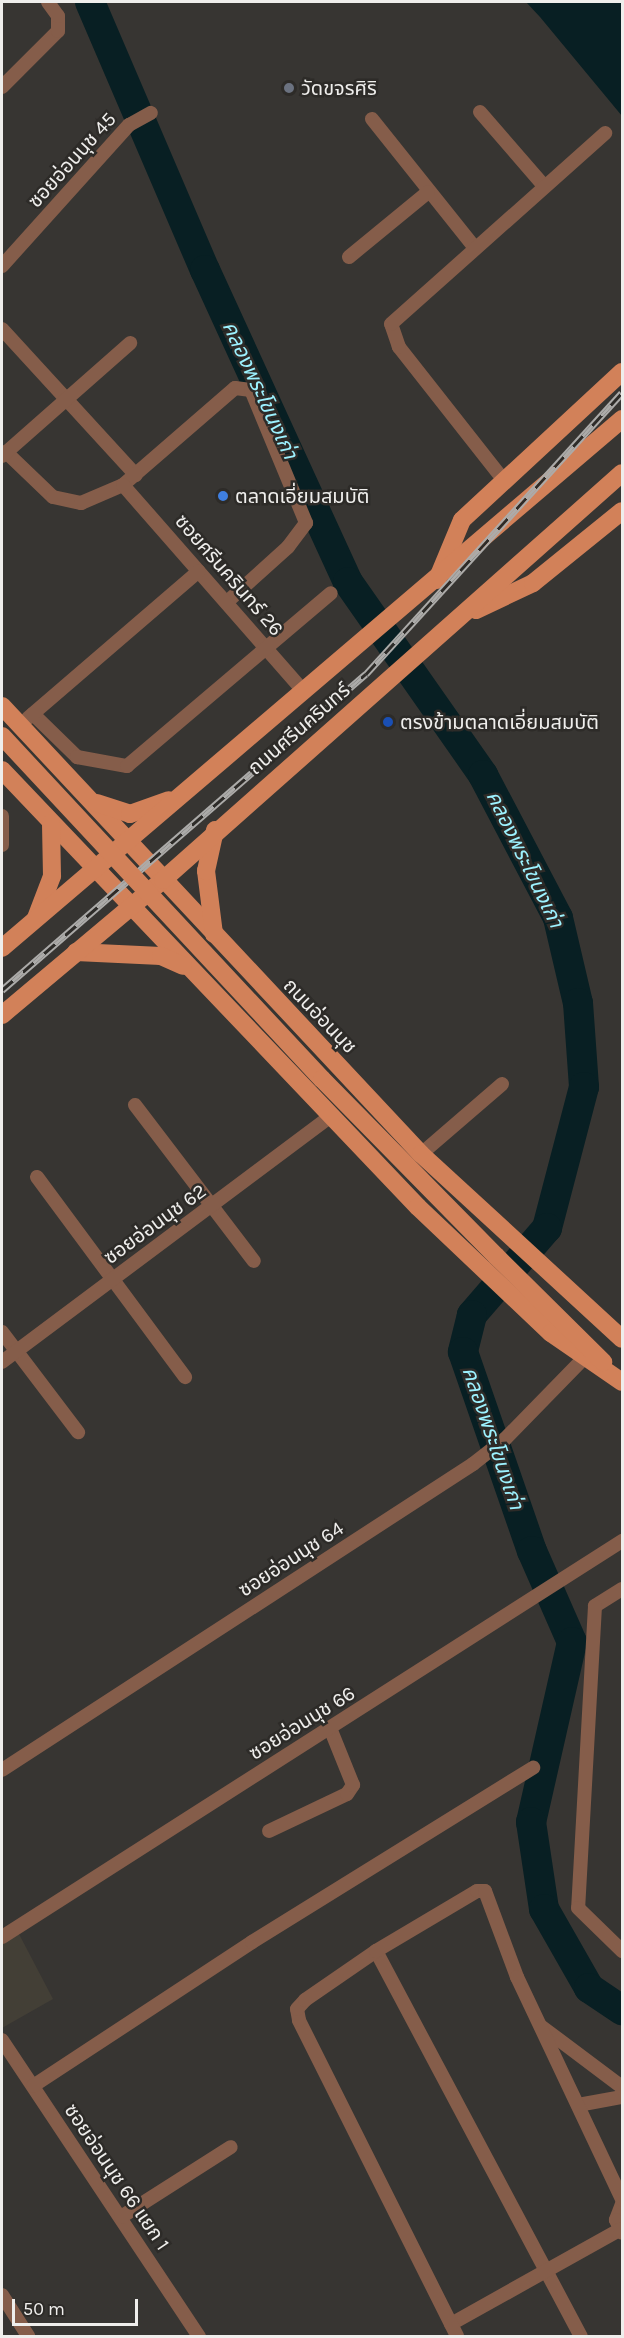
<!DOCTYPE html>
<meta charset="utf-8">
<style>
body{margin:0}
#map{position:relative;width:624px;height:2338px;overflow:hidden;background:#373532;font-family:Karla,"Noto Sans Thai",sans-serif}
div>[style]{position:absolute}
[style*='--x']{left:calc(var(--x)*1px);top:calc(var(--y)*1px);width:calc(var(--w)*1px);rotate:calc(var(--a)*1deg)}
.built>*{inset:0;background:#433f36}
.water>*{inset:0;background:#081f23}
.river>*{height:30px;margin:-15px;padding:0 15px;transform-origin:15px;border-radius:15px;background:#081f23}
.street>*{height:14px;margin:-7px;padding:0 7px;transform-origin:7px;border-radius:7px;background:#855d4a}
.primary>*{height:18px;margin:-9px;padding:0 9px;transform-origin:9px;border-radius:9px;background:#d28159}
.rail>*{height:7px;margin-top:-3.5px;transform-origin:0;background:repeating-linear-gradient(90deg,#2d2b28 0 14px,#acaba9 0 28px);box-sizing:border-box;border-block:2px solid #acaba9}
.primary-bridge>*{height:18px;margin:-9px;padding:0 9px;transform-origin:9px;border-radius:9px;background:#d28159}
.dots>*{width:16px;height:16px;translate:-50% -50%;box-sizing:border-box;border:3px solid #2d2b28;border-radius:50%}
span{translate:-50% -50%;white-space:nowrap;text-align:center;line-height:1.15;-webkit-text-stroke:5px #2d2b28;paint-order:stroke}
.poi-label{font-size:20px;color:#efeeec}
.left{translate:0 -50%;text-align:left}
.street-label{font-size:20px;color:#efeeec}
.water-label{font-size:21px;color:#9df2ff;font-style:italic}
.frame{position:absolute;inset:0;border:3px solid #efeeec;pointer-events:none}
.scale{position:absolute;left:12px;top:2299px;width:126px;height:27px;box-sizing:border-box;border:3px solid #efeeec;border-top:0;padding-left:8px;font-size:18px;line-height:21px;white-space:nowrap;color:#efeeec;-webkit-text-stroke:4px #2d2b28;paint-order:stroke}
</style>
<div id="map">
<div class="built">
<i style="clip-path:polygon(19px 1934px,53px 1999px,2px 2028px,2px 1944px)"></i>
</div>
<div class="water">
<i style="clip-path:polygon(526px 2px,622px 2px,622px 116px,540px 17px)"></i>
</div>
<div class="river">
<i style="--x:90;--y:2;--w:292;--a:66.8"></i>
<i style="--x:205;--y:270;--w:343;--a:65.4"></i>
<i style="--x:348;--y:582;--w:236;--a:55"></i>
<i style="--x:483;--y:775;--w:161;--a:62.3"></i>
<i style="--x:558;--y:918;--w:87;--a:76.8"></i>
<i style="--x:578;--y:1003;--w:84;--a:85.9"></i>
<i style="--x:584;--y:1087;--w:146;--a:104.7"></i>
<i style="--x:547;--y:1228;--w:115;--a:130.8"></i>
<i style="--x:472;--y:1315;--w:38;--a:104"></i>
<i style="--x:463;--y:1352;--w:211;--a:70.9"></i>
<i style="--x:532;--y:1551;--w:99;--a:66.3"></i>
<i style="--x:572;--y:1642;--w:185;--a:102.8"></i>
<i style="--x:531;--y:1822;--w:88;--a:81.5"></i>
<i style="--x:544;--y:1909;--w:91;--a:60.3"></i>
<i style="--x:589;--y:1988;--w:40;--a:34"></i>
</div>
<div class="street">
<i style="--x:2;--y:87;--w:79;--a:-45"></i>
<i style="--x:58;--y:31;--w:15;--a:-90"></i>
<i style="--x:58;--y:16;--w:17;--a:-126"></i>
<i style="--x:480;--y:112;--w:98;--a:49.1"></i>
<i style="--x:372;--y:119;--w:164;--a:51.4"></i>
<i style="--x:349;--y:257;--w:102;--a:-39.4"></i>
<i style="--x:2;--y:266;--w:190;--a:-48"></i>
<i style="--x:129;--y:125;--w:25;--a:-29"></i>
<i style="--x:2;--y:329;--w:198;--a:47.5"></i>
<i style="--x:6;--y:452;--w:65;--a:43.8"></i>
<i style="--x:53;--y:497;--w:29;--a:12"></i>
<i style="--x:81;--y:503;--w:46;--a:-23.2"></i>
<i style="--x:123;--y:485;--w:148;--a:-40.9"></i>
<i style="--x:235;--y:388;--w:16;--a:7"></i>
<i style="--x:251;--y:390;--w:144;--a:67.5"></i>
<i style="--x:306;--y:523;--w:30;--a:127"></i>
<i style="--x:288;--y:547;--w:82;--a:138"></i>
<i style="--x:2;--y:456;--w:171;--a:-41.4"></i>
<i style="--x:502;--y:478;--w:167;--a:-128.2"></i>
<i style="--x:399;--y:347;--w:24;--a:-109"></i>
<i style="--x:391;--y:324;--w:287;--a:-41.7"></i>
<i style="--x:123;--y:485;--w:275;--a:48.8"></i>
<i style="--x:33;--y:714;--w:62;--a:44.3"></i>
<i style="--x:77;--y:757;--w:51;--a:10.2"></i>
<i style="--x:127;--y:766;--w:267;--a:-40.3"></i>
<i style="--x:28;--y:718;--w:225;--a:-40.7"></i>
<i style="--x:2;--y:816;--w:29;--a:90"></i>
<i style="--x:135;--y:1105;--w:196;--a:52.7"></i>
<i style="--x:421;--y:1154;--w:107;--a:-40.8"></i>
<i style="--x:37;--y:1177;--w:249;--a:53.5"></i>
<i style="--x:2;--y:1332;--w:126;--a:52.8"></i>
<i style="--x:2;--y:1362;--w:411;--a:-36.8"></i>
<i style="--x:622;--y:1589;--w:32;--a:148"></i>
<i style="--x:595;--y:1606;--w:302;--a:93.2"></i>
<i style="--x:578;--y:1908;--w:62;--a:44.3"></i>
<i style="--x:2;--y:1770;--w:562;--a:-33.01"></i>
<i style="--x:473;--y:1464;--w:41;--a:-38"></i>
<i style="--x:505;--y:1439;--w:113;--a:-45.7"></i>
<i style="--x:269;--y:1831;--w:86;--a:-25.4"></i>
<i style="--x:347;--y:1794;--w:11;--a:-56"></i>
<i style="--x:353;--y:1785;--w:61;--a:-112"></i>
<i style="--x:2;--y:1937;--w:736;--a:-32.57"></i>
<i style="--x:376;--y:1951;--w:436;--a:62"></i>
<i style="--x:542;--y:2027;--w:100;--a:36.9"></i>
<i style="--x:2;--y:2040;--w:356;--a:56.4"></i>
<i style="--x:33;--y:2086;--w:262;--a:-33.3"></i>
<i style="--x:252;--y:1942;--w:331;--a:-31.8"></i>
<i style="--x:578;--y:2105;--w:45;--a:-10.3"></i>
<i style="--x:622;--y:2204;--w:17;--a:111"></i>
<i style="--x:616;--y:2220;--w:14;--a:65"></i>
<i style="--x:121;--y:2217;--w:130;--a:-32.5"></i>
<i style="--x:2;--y:2295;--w:49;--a:57.6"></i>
<i style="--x:451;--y:2324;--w:193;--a:-29.2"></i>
<i style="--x:457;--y:2336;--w:353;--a:-116.6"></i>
<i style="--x:299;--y:2020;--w:11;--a:-100"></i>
<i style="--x:297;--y:2009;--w:12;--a:-48"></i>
<i style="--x:305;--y:2000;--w:86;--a:-34.6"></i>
<i style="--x:376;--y:1951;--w:117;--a:-30.7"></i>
<i style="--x:477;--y:1891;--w:8;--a:0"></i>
<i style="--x:485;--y:1891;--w:92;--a:69.6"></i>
<i style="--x:517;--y:1977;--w:246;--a:64.7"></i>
</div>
<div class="primary">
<i style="--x:437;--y:580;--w:65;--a:-67.4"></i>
<i style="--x:462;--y:520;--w:218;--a:-42.8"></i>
<i style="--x:476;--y:610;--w:63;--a:-25.3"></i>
<i style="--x:533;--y:583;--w:114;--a:-39"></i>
<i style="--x:2;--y:706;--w:613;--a:46.92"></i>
<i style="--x:421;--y:1154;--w:273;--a:42.6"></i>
<i style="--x:2;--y:770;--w:603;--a:46.41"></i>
<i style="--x:418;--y:1207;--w:183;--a:43.5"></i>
<i style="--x:551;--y:1333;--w:86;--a:34.6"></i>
<i style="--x:97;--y:803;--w:35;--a:18"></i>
<i style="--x:130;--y:814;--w:41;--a:-19.7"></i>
<i style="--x:36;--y:918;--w:45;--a:-69.1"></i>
<i style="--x:52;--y:876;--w:53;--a:-91.1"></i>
<i style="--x:214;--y:934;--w:64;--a:-97.2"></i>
<i style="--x:206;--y:871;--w:42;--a:-77.6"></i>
<i style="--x:2;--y:948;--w:815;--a:-40.47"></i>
<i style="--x:76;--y:952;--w:85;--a:2.7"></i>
<i style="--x:161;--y:956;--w:24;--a:24"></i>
<i style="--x:2;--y:1015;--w:210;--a:-40"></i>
<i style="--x:163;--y:880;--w:613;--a:-41.56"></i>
<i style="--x:496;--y:1256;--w:151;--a:44.7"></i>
</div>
<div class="rail">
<i style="--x:2;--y:990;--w:482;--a:-41"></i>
<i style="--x:366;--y:674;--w:380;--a:-47.7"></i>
</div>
<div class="primary-bridge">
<i style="--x:2;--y:736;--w:469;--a:47"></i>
<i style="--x:322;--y:1079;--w:248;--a:45.5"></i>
</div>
<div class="dots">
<i style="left:289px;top:88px;background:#6b7280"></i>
<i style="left:223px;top:496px;background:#3f7fe0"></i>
<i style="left:388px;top:722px;background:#1a4fb4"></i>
</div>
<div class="poi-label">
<span class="left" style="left:301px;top:88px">วัดขจรศิริ</span>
<span class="left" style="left:235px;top:496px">ตลาดเอี่ยมสมบัติ</span>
<span class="left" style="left:400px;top:722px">ตรงข้ามตลาดเอี่ยมสมบัติ</span>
</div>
<div class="street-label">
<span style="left:72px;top:160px;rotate:-48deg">ซอยอ่อนนุช 45</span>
<span style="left:229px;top:575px;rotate:49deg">ซอยศรีนครินทร์ 26</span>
<span style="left:299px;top:729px;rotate:-41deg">ถนนศรีนครินทร์</span>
<span style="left:320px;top:1016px;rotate:46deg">ถนนอ่อนนุช</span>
<span style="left:155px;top:1224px;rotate:-36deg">ซอยอ่อนนุช 62</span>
<span style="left:291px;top:1559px;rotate:-33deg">ซอยอ่อนนุช 64</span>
<span style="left:302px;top:1723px;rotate:-32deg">ซอยอ่อนนุช 66</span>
<span style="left:117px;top:2177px;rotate:56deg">ซอยอ่อนนุช 66 แยก 1</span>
</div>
<div class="water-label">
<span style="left:260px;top:390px;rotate:65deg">คลองพระโขนงเก่า</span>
<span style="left:525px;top:859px;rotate:64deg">คลองพระโขนงเก่า</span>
<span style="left:493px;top:1438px;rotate:71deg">คลองพระโขนงเก่า</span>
</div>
<div class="frame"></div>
<div class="scale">50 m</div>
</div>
